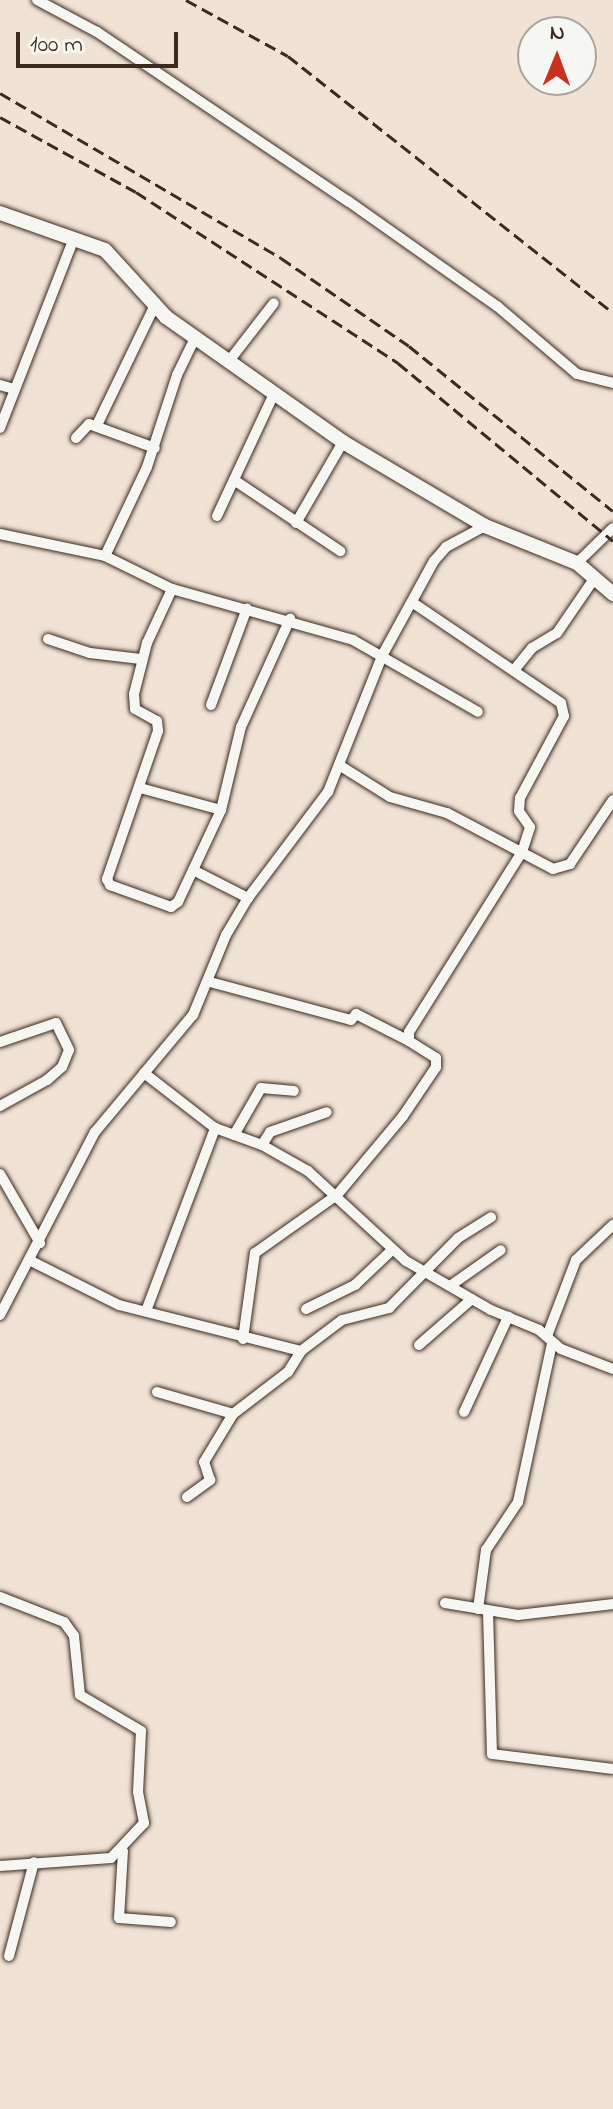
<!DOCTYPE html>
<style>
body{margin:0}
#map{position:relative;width:613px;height:2109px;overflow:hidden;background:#f0e2d5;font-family:"Indie Flower",sans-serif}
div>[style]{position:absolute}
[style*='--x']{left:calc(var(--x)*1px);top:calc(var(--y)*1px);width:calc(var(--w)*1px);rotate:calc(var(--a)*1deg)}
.roads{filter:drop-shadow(0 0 2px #3b2a1e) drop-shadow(0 0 2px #3b2a1e)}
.minor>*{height:10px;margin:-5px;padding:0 5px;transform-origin:5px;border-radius:5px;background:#f6f6f2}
.secondary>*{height:14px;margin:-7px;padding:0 7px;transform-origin:7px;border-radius:7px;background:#f6f6f2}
.rail>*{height:3px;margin-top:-1.5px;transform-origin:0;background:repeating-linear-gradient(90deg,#3b2a1e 0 12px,transparent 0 18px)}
span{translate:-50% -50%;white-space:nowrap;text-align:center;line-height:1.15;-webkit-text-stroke:8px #f6f6f2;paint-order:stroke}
.north{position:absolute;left:517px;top:16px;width:80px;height:80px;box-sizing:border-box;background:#f6f6f2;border:2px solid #aba49d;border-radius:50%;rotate:1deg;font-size:22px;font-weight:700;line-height:32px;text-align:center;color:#3b2a1e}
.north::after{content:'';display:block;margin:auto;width:28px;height:36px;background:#c8321e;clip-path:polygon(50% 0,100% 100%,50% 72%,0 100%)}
.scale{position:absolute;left:16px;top:32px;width:162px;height:36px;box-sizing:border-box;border:4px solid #3b2a1e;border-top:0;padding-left:10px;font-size:24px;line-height:28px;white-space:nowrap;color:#3b2a1e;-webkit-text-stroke:6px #f6f6f2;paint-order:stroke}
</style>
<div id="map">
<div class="roads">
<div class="minor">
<i style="--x:37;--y:0;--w:68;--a:28.1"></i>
<i style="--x:97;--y:32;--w:303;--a:34"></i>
<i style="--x:348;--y:201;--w:182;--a:35.2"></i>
<i style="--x:497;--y:306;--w:105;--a:40.4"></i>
<i style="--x:577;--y:374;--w:37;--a:14"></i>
<i style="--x:229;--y:361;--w:73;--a:-52.2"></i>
<i style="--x:0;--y:385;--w:15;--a:16"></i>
<i style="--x:97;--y:425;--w:133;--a:-64.2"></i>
<i style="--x:0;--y:428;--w:204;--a:-68.7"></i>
<i style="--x:76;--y:438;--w:19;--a:-47"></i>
<i style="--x:89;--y:424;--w:70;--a:20"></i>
<i style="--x:234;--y:480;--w:128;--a:33.8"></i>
<i style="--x:217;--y:516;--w:135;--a:-65"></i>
<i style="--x:296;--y:523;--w:94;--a:-59.9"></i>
<i style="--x:0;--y:534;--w:107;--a:11.8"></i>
<i style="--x:105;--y:556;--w:75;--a:26.2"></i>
<i style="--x:172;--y:589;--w:188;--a:15.7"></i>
<i style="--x:353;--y:640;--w:144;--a:29.9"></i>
<i style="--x:105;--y:556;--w:98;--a:-64.7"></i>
<i style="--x:147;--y:467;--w:97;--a:-71.9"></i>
<i style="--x:177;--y:375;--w:43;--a:-64"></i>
<i style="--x:577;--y:563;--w:50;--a:-44.2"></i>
<i style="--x:172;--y:589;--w:60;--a:114.8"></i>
<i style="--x:147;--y:643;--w:53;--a:104.3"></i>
<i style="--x:134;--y:694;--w:15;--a:86"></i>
<i style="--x:135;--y:709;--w:25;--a:29"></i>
<i style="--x:157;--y:721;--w:10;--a:84"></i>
<i style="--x:158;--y:731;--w:157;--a:109"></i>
<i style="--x:107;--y:879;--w:7;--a:63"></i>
<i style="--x:110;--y:885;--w:65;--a:19.8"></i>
<i style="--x:171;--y:907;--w:9;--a:-36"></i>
<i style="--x:178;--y:902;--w:102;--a:-64.9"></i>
<i style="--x:221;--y:810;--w:85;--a:-76.5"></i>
<i style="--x:241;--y:727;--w:119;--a:-65.6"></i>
<i style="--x:48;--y:639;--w:44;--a:18.4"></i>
<i style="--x:90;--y:653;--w:51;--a:6.7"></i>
<i style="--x:515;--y:669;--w:27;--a:-51"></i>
<i style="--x:532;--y:648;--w:29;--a:-31"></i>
<i style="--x:557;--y:633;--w:65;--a:-55.6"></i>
<i style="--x:211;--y:705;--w:103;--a:-69.6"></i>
<i style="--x:339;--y:765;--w:60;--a:32.1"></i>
<i style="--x:390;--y:797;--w:59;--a:15.7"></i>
<i style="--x:447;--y:813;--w:120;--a:27.8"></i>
<i style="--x:553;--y:869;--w:18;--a:-16"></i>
<i style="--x:570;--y:864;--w:77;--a:-56.1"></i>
<i style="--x:140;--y:788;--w:84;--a:15.2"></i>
<i style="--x:193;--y:870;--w:62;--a:27"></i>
<i style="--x:210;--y:982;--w:146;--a:15.1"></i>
<i style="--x:351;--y:1020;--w:8;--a:-50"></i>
<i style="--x:356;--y:1014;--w:59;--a:27"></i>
<i style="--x:0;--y:1042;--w:59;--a:-18.7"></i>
<i style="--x:56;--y:1023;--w:30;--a:64"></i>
<i style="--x:69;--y:1050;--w:18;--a:112"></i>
<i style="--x:62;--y:1067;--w:20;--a:139"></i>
<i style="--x:47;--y:1080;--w:54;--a:151"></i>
<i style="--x:144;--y:1073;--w:90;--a:37.8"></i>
<i style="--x:215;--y:1128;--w:50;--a:19.9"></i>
<i style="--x:262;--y:1145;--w:53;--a:29.5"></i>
<i style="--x:308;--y:1171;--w:133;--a:42.6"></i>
<i style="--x:406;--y:1261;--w:98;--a:30"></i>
<i style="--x:491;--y:1310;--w:52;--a:22.6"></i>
<i style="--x:539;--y:1330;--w:29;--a:41"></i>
<i style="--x:561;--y:1349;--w:56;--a:21"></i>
<i style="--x:234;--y:1135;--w:54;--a:-60.1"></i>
<i style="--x:261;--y:1088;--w:33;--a:5"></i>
<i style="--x:262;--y:1145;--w:15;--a:-58"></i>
<i style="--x:270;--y:1132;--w:60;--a:-19.3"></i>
<i style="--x:0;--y:1174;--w:80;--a:59.9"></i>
<i style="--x:31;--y:1261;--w:98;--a:26.6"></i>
<i style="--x:119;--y:1305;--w:188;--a:14.2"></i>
<i style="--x:301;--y:1351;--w:51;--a:-37.1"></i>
<i style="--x:342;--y:1320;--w:49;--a:-14.3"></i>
<i style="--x:389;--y:1308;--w:98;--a:-45.4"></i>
<i style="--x:458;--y:1238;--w:39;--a:-32"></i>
<i style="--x:450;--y:1286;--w:62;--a:-35.2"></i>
<i style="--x:306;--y:1309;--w:55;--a:-26.1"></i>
<i style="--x:355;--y:1285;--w:51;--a:-43.4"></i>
<i style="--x:146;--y:1311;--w:196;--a:-69.3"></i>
<i style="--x:0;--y:1315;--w:206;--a:-62.6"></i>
<i style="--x:95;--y:1132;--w:153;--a:-50.1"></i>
<i style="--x:193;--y:1015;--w:87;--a:-67.6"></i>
<i style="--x:226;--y:935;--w:43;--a:-59.3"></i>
<i style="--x:248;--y:898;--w:133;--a:-53"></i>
<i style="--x:328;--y:792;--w:149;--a:-68.3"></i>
<i style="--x:383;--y:654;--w:106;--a:-61.3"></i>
<i style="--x:434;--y:561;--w:18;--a:-49"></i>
<i style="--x:446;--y:547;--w:44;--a:-28.3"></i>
<i style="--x:547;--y:1336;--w:81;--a:-69.1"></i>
<i style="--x:576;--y:1260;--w:51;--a:-43.4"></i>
<i style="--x:243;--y:1339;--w:87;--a:-82.1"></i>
<i style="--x:255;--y:1253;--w:100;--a:-35.3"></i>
<i style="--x:337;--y:1195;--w:103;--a:-50.1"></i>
<i style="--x:403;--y:1116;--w:59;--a:-56"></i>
<i style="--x:436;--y:1067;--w:9;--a:-90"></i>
<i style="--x:436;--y:1058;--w:32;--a:-148"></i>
<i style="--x:409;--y:1041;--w:9;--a:-90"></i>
<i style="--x:409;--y:1032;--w:213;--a:-57.9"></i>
<i style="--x:522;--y:852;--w:26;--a:-72"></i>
<i style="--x:530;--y:827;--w:19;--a:-125"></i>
<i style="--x:519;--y:811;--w:13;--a:-86"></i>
<i style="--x:520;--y:798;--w:93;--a:-61.8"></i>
<i style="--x:564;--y:716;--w:13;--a:-103"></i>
<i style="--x:561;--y:703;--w:180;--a:-145.9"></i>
<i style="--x:419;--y:1345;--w:70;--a:-41"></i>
<i style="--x:157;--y:1392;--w:79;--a:16.1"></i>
<i style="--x:464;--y:1412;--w:105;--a:-65.1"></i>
<i style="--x:187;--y:1497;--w:29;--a:-36"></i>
<i style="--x:210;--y:1480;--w:19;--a:-108"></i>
<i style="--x:204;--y:1462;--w:56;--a:-58.9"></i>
<i style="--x:233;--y:1414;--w:69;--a:-37.4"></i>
<i style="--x:288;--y:1372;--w:25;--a:-58"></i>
<i style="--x:0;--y:1597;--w:69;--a:21.3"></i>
<i style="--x:64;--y:1622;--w:17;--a:54"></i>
<i style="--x:74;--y:1636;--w:59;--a:84.2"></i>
<i style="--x:80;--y:1695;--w:71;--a:30.5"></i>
<i style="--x:141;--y:1731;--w:61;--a:92.8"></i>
<i style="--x:138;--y:1792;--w:32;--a:79"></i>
<i style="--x:144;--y:1823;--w:48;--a:133.3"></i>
<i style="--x:111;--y:1858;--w:111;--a:175.9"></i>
<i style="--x:445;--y:1603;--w:74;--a:9.3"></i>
<i style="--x:518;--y:1615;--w:96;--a:-6.6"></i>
<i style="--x:478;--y:1609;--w:60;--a:-82.3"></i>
<i style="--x:486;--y:1550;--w:58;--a:-56.3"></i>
<i style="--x:518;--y:1502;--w:162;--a:-77.9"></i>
<i style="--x:488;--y:1611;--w:143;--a:88.4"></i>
<i style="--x:492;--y:1754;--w:121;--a:7.1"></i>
<i style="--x:123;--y:1851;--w:67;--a:93.4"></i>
<i style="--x:119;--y:1918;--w:52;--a:4.4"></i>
<i style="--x:9;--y:1956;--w:97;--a:-75.1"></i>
</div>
<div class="secondary">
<i style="--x:0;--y:213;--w:111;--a:19.4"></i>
<i style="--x:105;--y:250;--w:91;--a:47.7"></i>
<i style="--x:166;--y:317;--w:217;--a:35.2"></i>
<i style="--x:343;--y:442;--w:165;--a:30.6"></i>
<i style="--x:485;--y:526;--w:99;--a:21.9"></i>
<i style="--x:577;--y:563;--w:48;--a:40.7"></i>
</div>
</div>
<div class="rail">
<i style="--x:186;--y:0;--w:116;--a:28.8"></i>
<i style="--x:288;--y:56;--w:414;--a:38.3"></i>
<i style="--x:0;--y:93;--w:326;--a:30.4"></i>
<i style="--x:281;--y:258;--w:155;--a:34.5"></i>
<i style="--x:409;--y:346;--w:262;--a:39"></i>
<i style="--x:0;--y:117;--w:155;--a:28.9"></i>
<i style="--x:136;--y:192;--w:313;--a:33.1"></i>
<i style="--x:398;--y:363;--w:279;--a:39.6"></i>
</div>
<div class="north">N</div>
<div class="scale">100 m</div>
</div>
